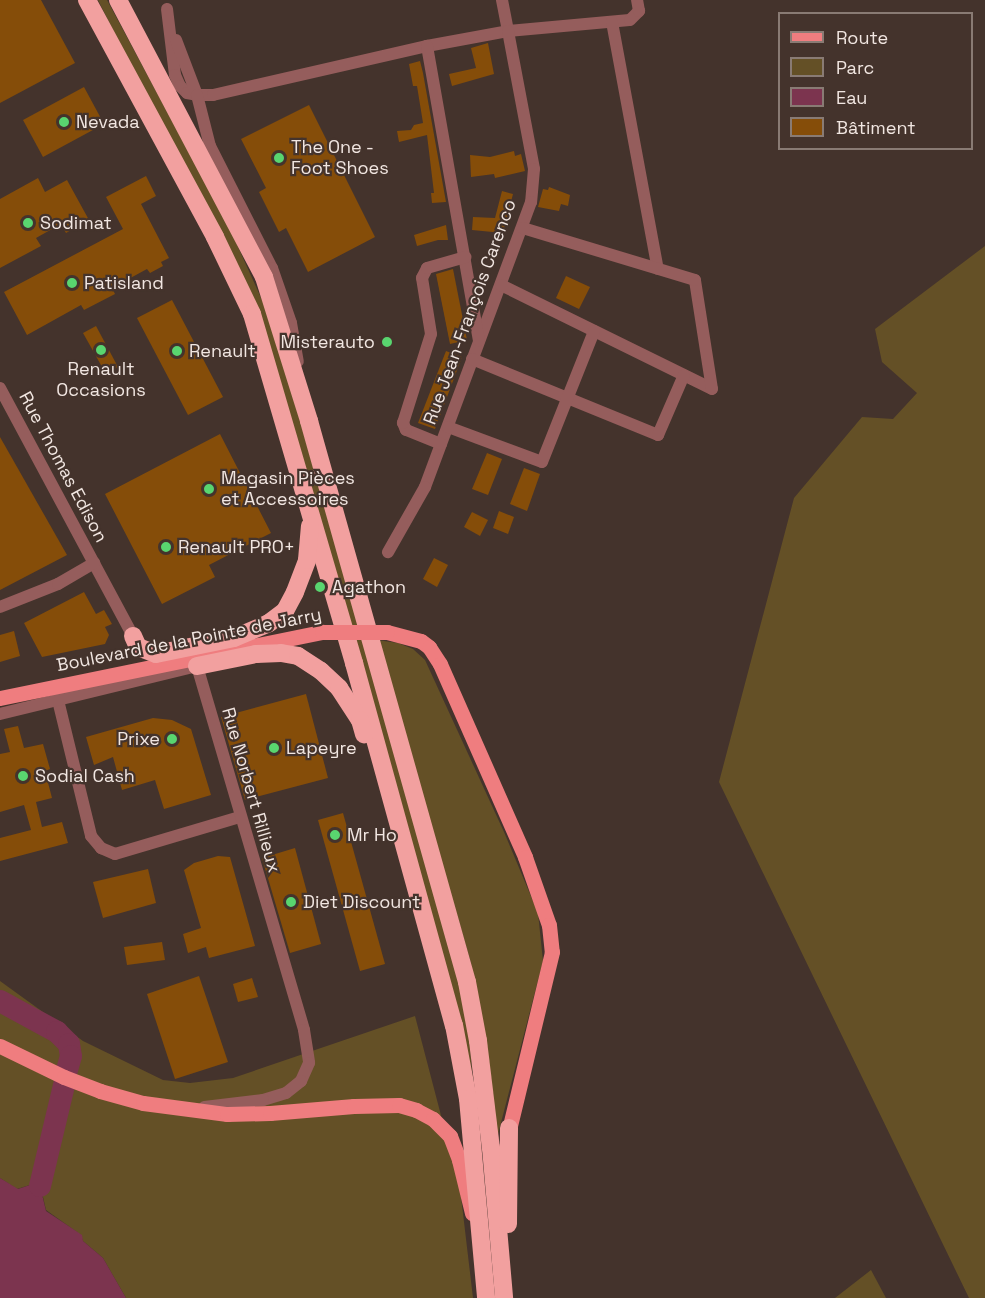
<!DOCTYPE html>
<meta charset="utf-8">
<style>
body{margin:0}
#map{position:relative;width:985px;height:1298px;overflow:hidden;background:#44332c;font-family:"Space Grotesk",sans-serif}
div>[style]{position:absolute}
[style*='--x']{left:calc(var(--x)*1px);top:calc(var(--y)*1px);width:calc(var(--w)*1px);rotate:calc(var(--a)*1deg)}
.green>*{inset:0;background:#645026}
.water>*{inset:0;background:#7c344f}
.river>*{height:22px;margin:-11px;padding:0 11px;transform-origin:11px;border-radius:11px;background:#7c344f}
.building>*{inset:0;background:#854d09}
.minor>*{height:12px;margin:-6px;padding:0 6px;transform-origin:6px;border-radius:6px;background:#955d5c}
.major>*{height:15px;margin:-7.5px;padding:0 7.5px;transform-origin:7.5px;border-radius:7.5px;background:#ef7d7f}
.highway>*{height:18px;margin:-9px;padding:0 9px;transform-origin:9px;border-radius:9px;background:#f2a09f}
.major-bridge>*{height:15px;margin:-7.5px;padding:0 7.5px;transform-origin:7.5px;border-radius:7.5px;background:#ef7d7f}
.dots>*{width:16px;height:16px;translate:-50% -50%;box-sizing:border-box;border:3px solid #44332c;border-radius:50%}
span{translate:-50% -50%;white-space:nowrap;text-align:center;line-height:1.15;-webkit-text-stroke:4.5px #44332c;paint-order:stroke}
.poi-label{font-size:18px;color:#f1e6e1}
.left{translate:0 -50%;text-align:left}
.right{translate:-100% -50%;text-align:right}
.street-label{font-size:18px;color:#f1e6e1}
.legend{position:absolute;left:778px;top:12px;width:195px;height:138px;box-sizing:border-box;background:#44332c;border:2px solid #897b74;margin:0;padding:8px 10px;list-style:none;font-size:18px;color:#f1e6e1}
.legend li{display:flex;align-items:center;gap:12px;height:30px}
.legend b{width:30px;border:2px solid #897b74}
</style>
<div id="map">
<div class="green">
<i style="clip-path:polygon(98px 0,107px 0,229px 227px,272px 322px,458px 978px,469px 1034px,474px 1098px,282px 389px,134px 72px)"></i>
<i style="clip-path:polygon(985px 246px,985px 1298px,969px 1298px,719px 782px,794px 498px,862px 417px,893px 419px,917px 393px,882px 362px,875px 329px)"></i>
<i style="clip-path:polygon(377px 640px,398px 643px,413px 649px,425px 660px,504px 832px,538px 913px,543px 961px,497px 1138px,471px 963px)"></i>
<i style="clip-path:polygon(0 981px,83px 1041px,163px 1080px,190px 1083px,233px 1078px,415px 1016px,460px 1188px,473px 1298px,126px 1298px,103px 1258px,83px 1241px,81px 1235px,46px 1210px,43px 1197px,33px 1184px,17px 1189px,0 1178px)"></i>
<i style="clip-path:polygon(871px 1270px,886px 1298px,835px 1298px)"></i>
</div>
<div class="water">
<i style="clip-path:polygon(0 1178px,18px 1189px,33px 1184px,40px 1186px,46px 1211px,82px 1235px,83px 1241px,103px 1258px,126px 1298px,0 1298px)"></i>
</div>
<div class="river">
<i style="--x:0;--y:1001;--w:65;--a:28.5"></i>
<i style="--x:57;--y:1032;--w:17;--a:45"></i>
<i style="--x:69;--y:1044;--w:12;--a:81"></i>
<i style="--x:71;--y:1056;--w:15;--a:106"></i>
<i style="--x:40;--y:1186;--w:104;--a:-76.6"></i>
</div>
<div class="building">
<i style="clip-path:polygon(0 0,41px 0,75px 63px,0 103px)"></i>
<i style="clip-path:polygon(488px 43px,494px 74px,452px 86px,449px 74px,476px 68px,471px 48px)"></i>
<i style="clip-path:polygon(420px 61px,423px 73px,446px 202px,432px 203px,431px 193px,434px 193px,427px 135px,399px 142px,397px 131px,411px 130px,414px 125px,423px 123px,417px 86px,413px 86px,409px 64px)"></i>
<i style="clip-path:polygon(84px 87px,104px 124px,43px 157px,23px 120px)"></i>
<i style="clip-path:polygon(309px 105px,375px 237px,308px 272px,286px 228px,279px 232px,259px 192px,266px 188px,241px 139px)"></i>
<i style="clip-path:polygon(514px 151px,515px 156px,521px 154px,525px 171px,495px 178px,494px 174px,471px 177px,470px 155px,490px 157px)"></i>
<i style="clip-path:polygon(146px 176px,156px 196px,141px 204px,169px 258px,161px 262px,163px 266px,150px 273px,147px 269px,112px 288px,115px 294px,84px 310px,81px 305px,27px 335px,4px 292px,123px 229px,106px 197px)"></i>
<i style="clip-path:polygon(38px 178px,45px 192px,67px 180px,89px 220px,66px 233px,61px 224px,36px 238px,41px 246px,0 268px,0 199px)"></i>
<i style="clip-path:polygon(549px 187px,570px 195px,568px 206px,561px 204px,559px 211px,538px 207px,543px 189px,548px 190px)"></i>
<i style="clip-path:polygon(502px 191px,513px 194px,503px 233px,472px 230px,473px 217px,495px 218px)"></i>
<i style="clip-path:polygon(446px 225px,448px 240px,438px 240px,417px 246px,414px 235px)"></i>
<i style="clip-path:polygon(453px 269px,467px 340px,450px 344px,436px 274px)"></i>
<i style="clip-path:polygon(566px 276px,590px 287px,579px 309px,556px 298px)"></i>
<i style="clip-path:polygon(172px 300px,223px 397px,188px 415px,137px 318px)"></i>
<i style="clip-path:polygon(96px 326px,118px 367px,106px 374px,83px 333px)"></i>
<i style="clip-path:polygon(446px 351px,462px 357px,435px 429px,418px 423px)"></i>
<i style="clip-path:polygon(220px 434px,271px 533px,209px 565px,215px 577px,162px 604px,105px 494px)"></i>
<i style="clip-path:polygon(0 437px,67px 555px,0 590px)"></i>
<i style="clip-path:polygon(487px 453px,502px 459px,488px 495px,472px 489px)"></i>
<i style="clip-path:polygon(524px 468px,540px 474px,527px 511px,510px 504px)"></i>
<i style="clip-path:polygon(499px 511px,514px 517px,508px 534px,493px 528px)"></i>
<i style="clip-path:polygon(472px 512px,488px 520px,480px 536px,464px 527px)"></i>
<i style="clip-path:polygon(434px 558px,448px 565px,437px 587px,423px 579px)"></i>
<i style="clip-path:polygon(84px 592px,96px 614px,104px 610px,112px 624px,105px 627px,109px 635px,105px 644px,42px 657px,24px 623px)"></i>
<i style="clip-path:polygon(14px 631px,20px 656px,0 662px,0 635px)"></i>
<i style="clip-path:polygon(306px 694px,328px 778px,245px 800px,221px 717px)"></i>
<i style="clip-path:polygon(153px 718px,172px 720px,191px 729px,211px 795px,164px 809px,155px 780px,122px 790px,113px 757px,94px 765px,86px 737px)"></i>
<i style="clip-path:polygon(18px 726px,24px 748px,43px 744px,50px 769px,45px 771px,52px 798px,36px 802px,42px 827px,62px 822px,68px 843px,0 861px,0 838px,31px 830px,24px 805px,0 812px,0 754px,10px 752px,4px 729px)"></i>
<i style="clip-path:polygon(343px 813px,385px 964px,360px 971px,318px 820px)"></i>
<i style="clip-path:polygon(295px 848px,321px 944px,290px 953px,262px 858px)"></i>
<i style="clip-path:polygon(218px 856px,230px 857px,255px 946px,209px 958px,206px 947px,188px 953px,183px 934px,201px 928px,184px 870px,194px 863px)"></i>
<i style="clip-path:polygon(148px 869px,156px 903px,103px 918px,93px 882px)"></i>
<i style="clip-path:polygon(162px 942px,165px 960px,127px 965px,124px 947px)"></i>
<i style="clip-path:polygon(199px 976px,228px 1062px,175px 1079px,147px 994px)"></i>
<i style="clip-path:polygon(252px 978px,258px 997px,238px 1002px,233px 984px)"></i>
</div>
<div class="minor">
<i style="--x:502;--y:0;--w:32;--a:79"></i>
<i style="--x:508;--y:31;--w:122;--a:-5.2"></i>
<i style="--x:630;--y:20;--w:13;--a:-45"></i>
<i style="--x:639;--y:11;--w:11;--a:-100"></i>
<i style="--x:167;--y:9;--w:66;--a:83.1"></i>
<i style="--x:175;--y:75;--w:12;--a:66"></i>
<i style="--x:180;--y:86;--w:10;--a:45"></i>
<i style="--x:187;--y:93;--w:10;--a:11"></i>
<i style="--x:197;--y:95;--w:16;--a:0"></i>
<i style="--x:213;--y:95;--w:220;--a:-12.9"></i>
<i style="--x:427;--y:46;--w:82;--a:-10.5"></i>
<i style="--x:508;--y:31;--w:140;--a:79.3"></i>
<i style="--x:534;--y:169;--w:33;--a:95"></i>
<i style="--x:531;--y:202;--w:304;--a:110.4"></i>
<i style="--x:425;--y:487;--w:75;--a:119.6"></i>
<i style="--x:612;--y:22;--w:251;--a:79.5"></i>
<i style="--x:176;--y:40;--w:59;--a:69.1"></i>
<i style="--x:197;--y:95;--w:53;--a:75.7"></i>
<i style="--x:210;--y:146;--w:137;--a:63.1"></i>
<i style="--x:272;--y:268;--w:58;--a:70.9"></i>
<i style="--x:291;--y:323;--w:39;--a:80"></i>
<i style="--x:427;--y:46;--w:299;--a:80"></i>
<i style="--x:501;--y:285;--w:235;--a:26.2"></i>
<i style="--x:712;--y:389;--w:110;--a:-98.9"></i>
<i style="--x:695;--y:280;--w:180;--a:-163.2"></i>
<i style="--x:472;--y:359;--w:201;--a:22.2"></i>
<i style="--x:658;--y:435;--w:65;--a:-66.6"></i>
<i style="--x:0;--y:388;--w:281;--a:61.8"></i>
<i style="--x:448;--y:427;--w:100;--a:20.4"></i>
<i style="--x:542;--y:462;--w:141;--a:-68.3"></i>
<i style="--x:441;--y:444;--w:38;--a:-158"></i>
<i style="--x:406;--y:430;--w:8;--a:-113"></i>
<i style="--x:403;--y:423;--w:93;--a:-72.5"></i>
<i style="--x:431;--y:334;--w:57;--a:-99.1"></i>
<i style="--x:422;--y:278;--w:11;--a:-63"></i>
<i style="--x:427;--y:268;--w:40;--a:-16"></i>
<i style="--x:0;--y:607;--w:62;--a:-21.6"></i>
<i style="--x:58;--y:584;--w:42;--a:-30.3"></i>
<i style="--x:56;--y:692;--w:148;--a:76.3"></i>
<i style="--x:91;--y:836;--w:16;--a:50"></i>
<i style="--x:101;--y:848;--w:15;--a:23"></i>
<i style="--x:115;--y:854;--w:130;--a:-16.5"></i>
<i style="--x:0;--y:714;--w:203;--a:-13.7"></i>
<i style="--x:197;--y:666;--w:379;--a:73.6"></i>
<i style="--x:304;--y:1030;--w:33;--a:81"></i>
<i style="--x:309;--y:1063;--w:20;--a:114"></i>
<i style="--x:301;--y:1081;--w:19;--a:141"></i>
<i style="--x:286;--y:1093;--w:24;--a:163"></i>
<i style="--x:263;--y:1100;--w:59;--a:173.2"></i>
</div>
<div class="major">
<i style="--x:387;--y:632;--w:35;--a:15"></i>
<i style="--x:421;--y:641;--w:10;--a:37"></i>
<i style="--x:429;--y:647;--w:20;--a:57"></i>
<i style="--x:440;--y:664;--w:211;--a:66.2"></i>
<i style="--x:525;--y:857;--w:72;--a:70.6"></i>
<i style="--x:549;--y:925;--w:27;--a:84"></i>
<i style="--x:552;--y:952;--w:191;--a:103.6"></i>
<i style="--x:0;--y:698;--w:329;--a:-11.6"></i>
<i style="--x:0;--y:1046;--w:71;--a:25.8"></i>
<i style="--x:64;--y:1077;--w:39;--a:21"></i>
<i style="--x:100;--y:1091;--w:45;--a:15.6"></i>
<i style="--x:143;--y:1103;--w:85;--a:7.5"></i>
<i style="--x:227;--y:1114;--w:43;--a:-1.3"></i>
<i style="--x:270;--y:1113;--w:84;--a:-4.8"></i>
<i style="--x:354;--y:1106;--w:45;--a:-1.3"></i>
<i style="--x:399;--y:1105;--w:18;--a:16"></i>
<i style="--x:416;--y:1110;--w:19;--a:28"></i>
<i style="--x:433;--y:1119;--w:24;--a:45"></i>
<i style="--x:450;--y:1136;--w:26;--a:69"></i>
<i style="--x:459;--y:1160;--w:55;--a:76.2"></i>
</div>
<div class="highway">
<i style="--x:87;--y:0;--w:269;--a:61.6"></i>
<i style="--x:215;--y:237;--w:85;--a:64.3"></i>
<i style="--x:252;--y:314;--w:364;--a:73.7"></i>
<i style="--x:354;--y:663;--w:376;--a:74.6"></i>
<i style="--x:454;--y:1025;--w:75;--a:79.3"></i>
<i style="--x:468;--y:1099;--w:200;--a:84.8"></i>
<i style="--x:118;--y:0;--w:313;--a:62.2"></i>
<i style="--x:264;--y:277;--w:151;--a:72.6"></i>
<i style="--x:309;--y:421;--w:583;--a:74.27"></i>
<i style="--x:467;--y:982;--w:60;--a:79.4"></i>
<i style="--x:478;--y:1041;--w:108;--a:83.1"></i>
<i style="--x:491;--y:1148;--w:151;--a:85"></i>
<i style="--x:133;--y:636;--w:12;--a:66"></i>
<i style="--x:138;--y:647;--w:19;--a:21"></i>
<i style="--x:156;--y:654;--w:80;--a:-11.6"></i>
<i style="--x:234;--y:638;--w:38;--a:-23"></i>
<i style="--x:269;--y:623;--w:20;--a:-37"></i>
<i style="--x:285;--y:611;--w:21;--a:-62"></i>
<i style="--x:295;--y:592;--w:34;--a:-69"></i>
<i style="--x:307;--y:560;--w:34;--a:-85"></i>
<i style="--x:197;--y:666;--w:60;--a:-11.5"></i>
<i style="--x:256;--y:654;--w:25;--a:-2"></i>
<i style="--x:281;--y:653;--w:17;--a:10"></i>
<i style="--x:298;--y:656;--w:27;--a:33"></i>
<i style="--x:321;--y:671;--w:25;--a:43"></i>
<i style="--x:339;--y:688;--w:38;--a:57"></i>
<i style="--x:360;--y:720;--w:15;--a:74"></i>
<i style="--x:508;--y:1224;--w:96;--a:-89.4"></i>
</div>
<div class="major-bridge">
<i style="--x:322;--y:632;--w:65;--a:0"></i>
</div>
<div class="dots">
<i style="left:64px;top:122px;background:#59d56f"></i>
<i style="left:279px;top:158px;background:#59d56f"></i>
<i style="left:28px;top:223px;background:#59d56f"></i>
<i style="left:72px;top:283px;background:#59d56f"></i>
<i style="left:387px;top:342px;background:#59d56f"></i>
<i style="left:101px;top:350px;background:#59d56f"></i>
<i style="left:177px;top:351px;background:#59d56f"></i>
<i style="left:209px;top:489px;background:#59d56f"></i>
<i style="left:166px;top:547px;background:#59d56f"></i>
<i style="left:320px;top:587px;background:#59d56f"></i>
<i style="left:172px;top:739px;background:#59d56f"></i>
<i style="left:274px;top:748px;background:#59d56f"></i>
<i style="left:23px;top:776px;background:#59d56f"></i>
<i style="left:335px;top:835px;background:#59d56f"></i>
<i style="left:291px;top:902px;background:#59d56f"></i>
</div>
<div class="poi-label">
<span class="left" style="left:76px;top:122px">Nevada</span>
<span class="left" style="left:291px;top:158px">The One -<br>Foot Shoes</span>
<span class="left" style="left:40px;top:223px">Sodimat</span>
<span class="left" style="left:84px;top:283px">Patisland</span>
<span class="right" style="left:375px;top:342px">Misterauto</span>
<span class="left" style="left:189px;top:351px">Renault</span>
<span style="left:101px;top:380px">Renault<br>Occasions</span>
<span class="left" style="left:221px;top:489px">Magasin Pièces<br>et Accessoires</span>
<span class="left" style="left:178px;top:547px">Renault PRO+</span>
<span class="left" style="left:332px;top:587px">Agathon</span>
<span class="right" style="left:160px;top:739px">Prixe</span>
<span class="left" style="left:286px;top:748px">Lapeyre</span>
<span class="left" style="left:35px;top:776px">Sodial Cash</span>
<span class="left" style="left:347px;top:835px">Mr Ho</span>
<span class="left" style="left:303px;top:902px">Diet Discount</span>
</div>
<div class="street-label">
<span style="left:470px;top:312px;rotate:-70deg">Rue Jean-François Carenco</span>
<span style="left:63px;top:467px;rotate:62deg">Rue Thomas Edison</span>
<span style="left:189px;top:640px;rotate:-11deg">Boulevard de la Pointe de Jarry</span>
<span style="left:251px;top:790px;rotate:74deg">Rue Norbert Rillieux</span>
</div>
<ul class="legend">
<li><b style="height:8px;background:#ef7d7f"></b>Route</li>
<li><b style="height:16px;background:#645026"></b>Parc</li>
<li><b style="height:16px;background:#7c344f"></b>Eau</li>
<li><b style="height:16px;background:#854d09"></b>Bâtiment</li>
</ul>
</div>
